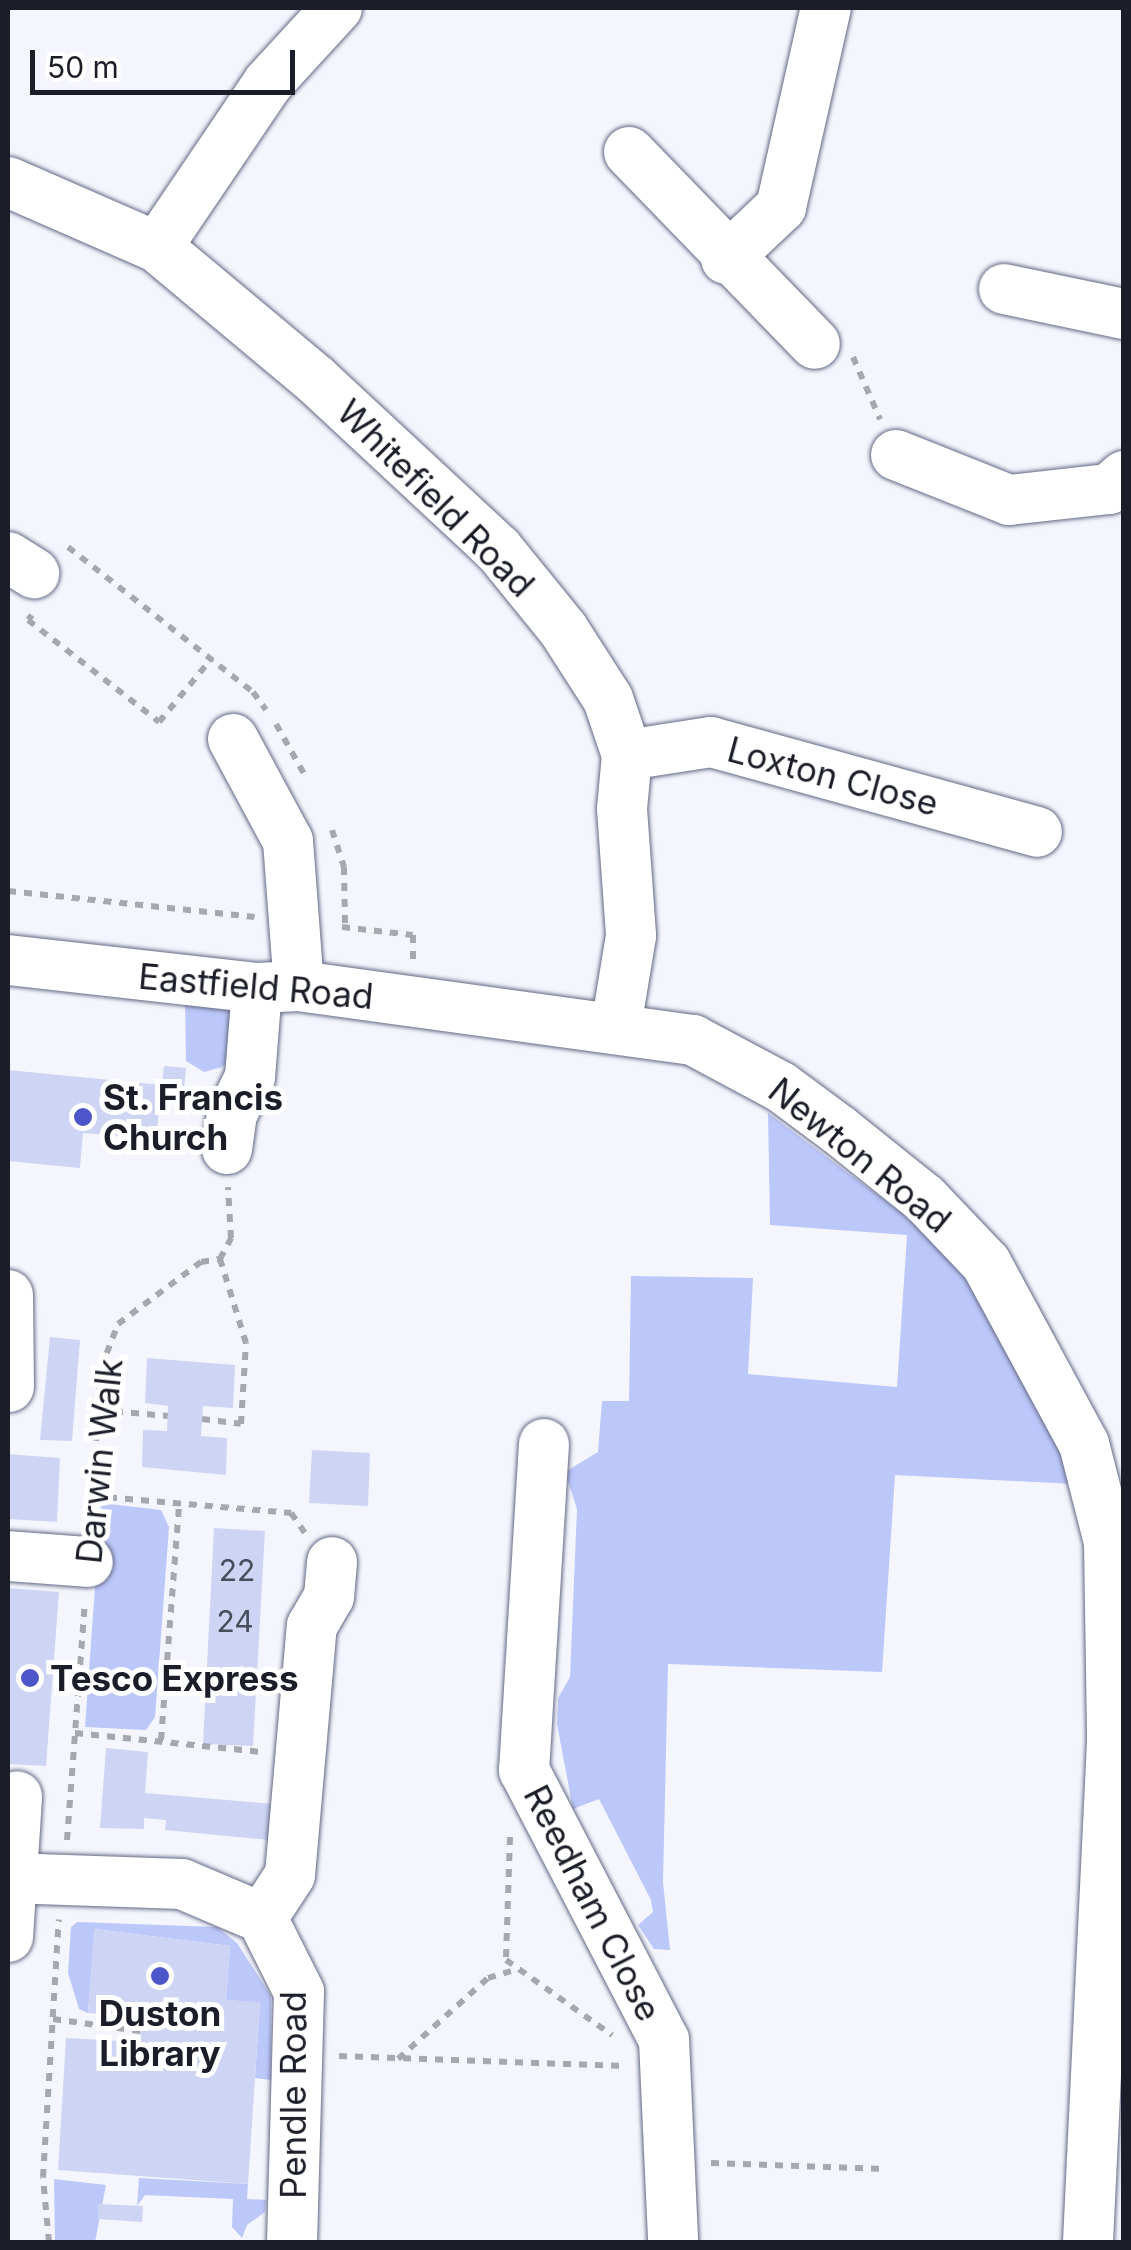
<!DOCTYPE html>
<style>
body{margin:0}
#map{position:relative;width:1131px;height:2250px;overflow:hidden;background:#f5f6fd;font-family:Inter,sans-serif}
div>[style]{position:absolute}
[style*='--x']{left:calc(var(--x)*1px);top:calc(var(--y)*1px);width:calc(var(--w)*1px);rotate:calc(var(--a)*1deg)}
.green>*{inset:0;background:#bcc7fa}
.building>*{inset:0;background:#ced5f4}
.path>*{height:6px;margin-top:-3px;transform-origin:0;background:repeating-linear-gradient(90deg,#a6a8b0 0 8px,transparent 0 16px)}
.roads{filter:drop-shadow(0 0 2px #636985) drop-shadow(0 0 2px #636985)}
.minor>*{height:50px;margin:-25px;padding:0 25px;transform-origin:25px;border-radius:25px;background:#fff}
.dots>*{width:28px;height:28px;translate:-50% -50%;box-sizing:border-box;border:5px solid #fff;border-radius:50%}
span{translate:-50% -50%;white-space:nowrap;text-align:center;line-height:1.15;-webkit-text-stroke:10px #fff;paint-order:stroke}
.number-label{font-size:30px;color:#484c5c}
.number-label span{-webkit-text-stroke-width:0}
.street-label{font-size:35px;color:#1b1e29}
.poi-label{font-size:35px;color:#1b1e29;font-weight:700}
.left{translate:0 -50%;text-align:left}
.frame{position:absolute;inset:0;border:10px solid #1b1e29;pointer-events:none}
.scale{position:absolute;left:30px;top:50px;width:265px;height:45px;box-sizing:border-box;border:5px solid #1b1e29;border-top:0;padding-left:12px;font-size:30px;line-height:35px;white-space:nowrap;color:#1b1e29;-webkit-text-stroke:8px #fff;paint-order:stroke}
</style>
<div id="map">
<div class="green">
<i style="clip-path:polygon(185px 999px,228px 1004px,237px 1020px,233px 1057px,222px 1067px,204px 1072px,186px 1061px)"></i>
<i style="clip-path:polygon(768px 1113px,919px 1226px,968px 1281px,1048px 1423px,1073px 1484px,895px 1475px,882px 1672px,668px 1664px,663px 1882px,670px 1950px,654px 1949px,638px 1925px,653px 1912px,651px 1900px,599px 1799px,573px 1809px,557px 1724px,558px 1698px,570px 1677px,577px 1509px,565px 1472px,598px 1452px,602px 1401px,629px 1401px,631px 1276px,753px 1278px,748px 1374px,897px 1387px,907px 1235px,770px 1225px)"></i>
<i style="clip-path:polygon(101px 1503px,161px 1510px,169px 1527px,155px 1717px,146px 1730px,85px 1727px)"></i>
<i style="clip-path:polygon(77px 1922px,217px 1927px,237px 1943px,271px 1996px,271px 2080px,255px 2078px,260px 2003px,226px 2000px,230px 1946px,95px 1929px,88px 2013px,79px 2009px,68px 1973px,71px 1927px)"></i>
<i style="clip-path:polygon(139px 2178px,248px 2184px,247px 2199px,266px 2200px,265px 2212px,247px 2225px,242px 2238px,232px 2227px,233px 2199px,145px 2195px,137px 2206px)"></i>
<i style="clip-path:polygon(54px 2179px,106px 2185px,95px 2242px,55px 2242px)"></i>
</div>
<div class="building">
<i style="clip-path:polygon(164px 1066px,186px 1068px,183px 1102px,160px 1100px,155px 1151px,119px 1148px,119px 1136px,83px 1133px,80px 1168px,8px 1161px,8px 1070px,162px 1085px)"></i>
<i style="clip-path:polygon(50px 1337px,80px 1340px,72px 1441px,40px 1440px)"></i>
<i style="clip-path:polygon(147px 1358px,235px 1365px,233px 1408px,203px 1406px,201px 1436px,227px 1438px,226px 1475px,142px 1467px,143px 1430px,167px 1431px,168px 1406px,145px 1403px)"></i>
<i style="clip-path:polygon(312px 1450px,370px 1453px,368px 1506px,309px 1503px)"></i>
<i style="clip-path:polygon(8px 1454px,60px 1458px,57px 1522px,8px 1519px)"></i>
<i style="clip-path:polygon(214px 1528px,265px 1531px,253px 1746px,203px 1744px)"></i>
<i style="clip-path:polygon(8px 1588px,59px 1592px,46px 1766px,8px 1764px)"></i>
<i style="clip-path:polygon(106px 1748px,148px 1752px,145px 1793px,273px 1804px,270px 1840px,165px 1830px,166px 1820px,144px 1818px,144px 1829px,100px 1828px)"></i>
<i style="clip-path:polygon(94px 1929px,230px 1946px,226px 2000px,260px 2002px,248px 2184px,58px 2170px,66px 2038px,139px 2042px,141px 2017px,88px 2013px)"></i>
<i style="clip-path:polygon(98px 2204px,143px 2206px,142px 2222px,98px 2219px)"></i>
</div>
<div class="path">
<i style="--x:853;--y:357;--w:68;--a:66.5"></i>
<i style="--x:68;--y:547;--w:235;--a:38.1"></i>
<i style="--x:253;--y:692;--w:22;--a:54"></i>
<i style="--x:32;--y:615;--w:6;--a:129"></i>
<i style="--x:28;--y:620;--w:166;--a:37.9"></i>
<i style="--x:159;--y:722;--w:83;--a:-50.4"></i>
<i style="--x:276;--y:724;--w:63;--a:60.6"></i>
<i style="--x:332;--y:830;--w:39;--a:72"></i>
<i style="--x:344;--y:867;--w:60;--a:89"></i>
<i style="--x:8;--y:891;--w:248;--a:6"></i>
<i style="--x:342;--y:927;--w:71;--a:6.4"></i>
<i style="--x:413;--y:935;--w:25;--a:90"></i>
<i style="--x:99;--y:1410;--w:69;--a:5"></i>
<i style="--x:202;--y:1419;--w:39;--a:7"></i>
<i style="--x:241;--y:1424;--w:81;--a:-86.5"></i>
<i style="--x:246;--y:1343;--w:88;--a:-107.2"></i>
<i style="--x:93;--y:1496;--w:199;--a:4.9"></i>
<i style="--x:291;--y:1513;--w:24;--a:55"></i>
<i style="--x:91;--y:1521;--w:153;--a:-86.3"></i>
<i style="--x:101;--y:1368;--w:47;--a:-68.9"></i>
<i style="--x:118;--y:1324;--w:104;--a:-36.8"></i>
<i style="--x:201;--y:1262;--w:19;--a:-9"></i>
<i style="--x:220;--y:1259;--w:24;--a:-62"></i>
<i style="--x:231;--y:1238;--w:51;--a:-93.4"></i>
<i style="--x:75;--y:1733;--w:187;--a:5.8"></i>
<i style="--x:161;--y:1740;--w:237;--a:-85.6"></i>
<i style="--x:510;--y:1837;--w:123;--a:91.9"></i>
<i style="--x:506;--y:1960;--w:130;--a:35.3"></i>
<i style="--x:67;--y:1840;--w:238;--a:-85.7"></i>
<i style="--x:53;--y:2019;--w:88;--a:7.9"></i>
<i style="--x:339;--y:2056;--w:287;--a:2"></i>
<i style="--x:398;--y:2059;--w:121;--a:-42"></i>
<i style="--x:488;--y:1978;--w:31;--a:-17"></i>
<i style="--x:711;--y:2163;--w:174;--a:2"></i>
<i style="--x:49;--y:2242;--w:65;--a:-95.3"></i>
<i style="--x:43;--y:2177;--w:258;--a:-86.5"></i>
</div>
<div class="roads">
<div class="minor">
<i style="--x:629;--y:152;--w:267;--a:45.9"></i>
<i style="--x:8;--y:182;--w:163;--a:23.6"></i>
<i style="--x:157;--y:247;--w:207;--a:39.9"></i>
<i style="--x:316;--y:380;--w:248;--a:42.9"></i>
<i style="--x:498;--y:549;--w:103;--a:50.9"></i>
<i style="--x:563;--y:629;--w:83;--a:57.3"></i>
<i style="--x:608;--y:699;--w:59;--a:71.3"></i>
<i style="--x:627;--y:755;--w:54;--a:95.3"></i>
<i style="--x:622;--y:809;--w:127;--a:85.9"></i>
<i style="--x:631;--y:936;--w:92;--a:99.4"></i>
<i style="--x:157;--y:247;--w:198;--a:-55.9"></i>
<i style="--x:268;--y:83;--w:102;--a:-47.4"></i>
<i style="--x:726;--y:259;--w:76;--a:-43.4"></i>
<i style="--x:781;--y:207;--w:204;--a:-77.3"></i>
<i style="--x:1004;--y:289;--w:123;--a:11.8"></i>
<i style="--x:896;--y:455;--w:122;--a:21.7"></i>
<i style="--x:1009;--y:500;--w:101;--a:-6.3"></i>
<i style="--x:1109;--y:489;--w:20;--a:-41"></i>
<i style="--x:8;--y:557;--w:31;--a:32"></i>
<i style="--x:233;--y:739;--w:116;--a:61.7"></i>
<i style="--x:288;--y:841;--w:145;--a:85.7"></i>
<i style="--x:627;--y:755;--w:85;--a:-8.8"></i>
<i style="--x:711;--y:742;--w:338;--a:15.4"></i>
<i style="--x:8;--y:960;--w:251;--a:6.4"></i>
<i style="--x:257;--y:988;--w:42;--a:-2.7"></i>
<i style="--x:299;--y:986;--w:398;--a:7.8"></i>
<i style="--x:693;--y:1040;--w:100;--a:28.1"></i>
<i style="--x:781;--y:1087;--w:72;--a:36.6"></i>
<i style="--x:839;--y:1130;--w:109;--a:38.7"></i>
<i style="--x:924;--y:1198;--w:90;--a:46.4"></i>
<i style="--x:986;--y:1263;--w:206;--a:61.6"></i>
<i style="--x:1084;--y:1444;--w:101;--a:75.7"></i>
<i style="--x:1109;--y:1542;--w:200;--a:89.1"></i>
<i style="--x:1112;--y:1742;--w:501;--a:92.75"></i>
<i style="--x:227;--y:1149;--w:35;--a:-82"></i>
<i style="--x:232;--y:1114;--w:41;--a:-64.1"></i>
<i style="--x:250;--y:1077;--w:89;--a:-85.5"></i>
<i style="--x:8;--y:1295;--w:92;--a:89.4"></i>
<i style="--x:544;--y:1444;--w:327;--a:93.5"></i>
<i style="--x:524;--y:1770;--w:304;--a:62.6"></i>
<i style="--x:664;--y:2040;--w:202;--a:87.4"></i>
<i style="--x:8;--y:1556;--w:80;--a:4.3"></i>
<i style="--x:8;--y:1878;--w:174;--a:2"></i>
<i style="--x:182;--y:1884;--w:87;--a:23"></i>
<i style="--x:262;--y:1918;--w:83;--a:63.4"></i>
<i style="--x:299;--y:1992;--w:250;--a:91.6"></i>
<i style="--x:262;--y:1918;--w:51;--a:-56.9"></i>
<i style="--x:290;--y:1875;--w:250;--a:-85"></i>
<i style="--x:312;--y:1626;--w:34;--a:-60"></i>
<i style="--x:329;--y:1597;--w:35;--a:-85"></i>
<i style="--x:8;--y:1937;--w:141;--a:-86.3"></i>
</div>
</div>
<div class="dots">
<i style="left:83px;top:1117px;background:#4d55cb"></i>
<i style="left:30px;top:1678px;background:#4d55cb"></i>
<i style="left:160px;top:1976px;background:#4d55cb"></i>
</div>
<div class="number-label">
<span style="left:237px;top:1570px">22</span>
<span style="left:235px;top:1621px">24</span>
</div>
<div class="street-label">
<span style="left:436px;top:498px;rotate:45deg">Whitefield Road</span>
<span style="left:833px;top:776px;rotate:15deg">Loxton Close</span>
<span style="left:256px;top:986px;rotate:5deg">Eastfield Road</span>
<span style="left:860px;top:1155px;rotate:39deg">Newton Road</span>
<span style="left:99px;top:1461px;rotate:-84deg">Darwin Walk</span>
<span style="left:593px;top:1903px;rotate:63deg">Reedham Close</span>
<span style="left:293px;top:2095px;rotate:-90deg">Pendle Road</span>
</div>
<div class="poi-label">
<span class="left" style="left:103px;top:1117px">St. Francis<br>Church</span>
<span class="left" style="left:50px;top:1678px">Tesco Express</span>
<span style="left:160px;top:2033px">Duston<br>Library</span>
</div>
<div class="frame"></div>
<div class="scale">50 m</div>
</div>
